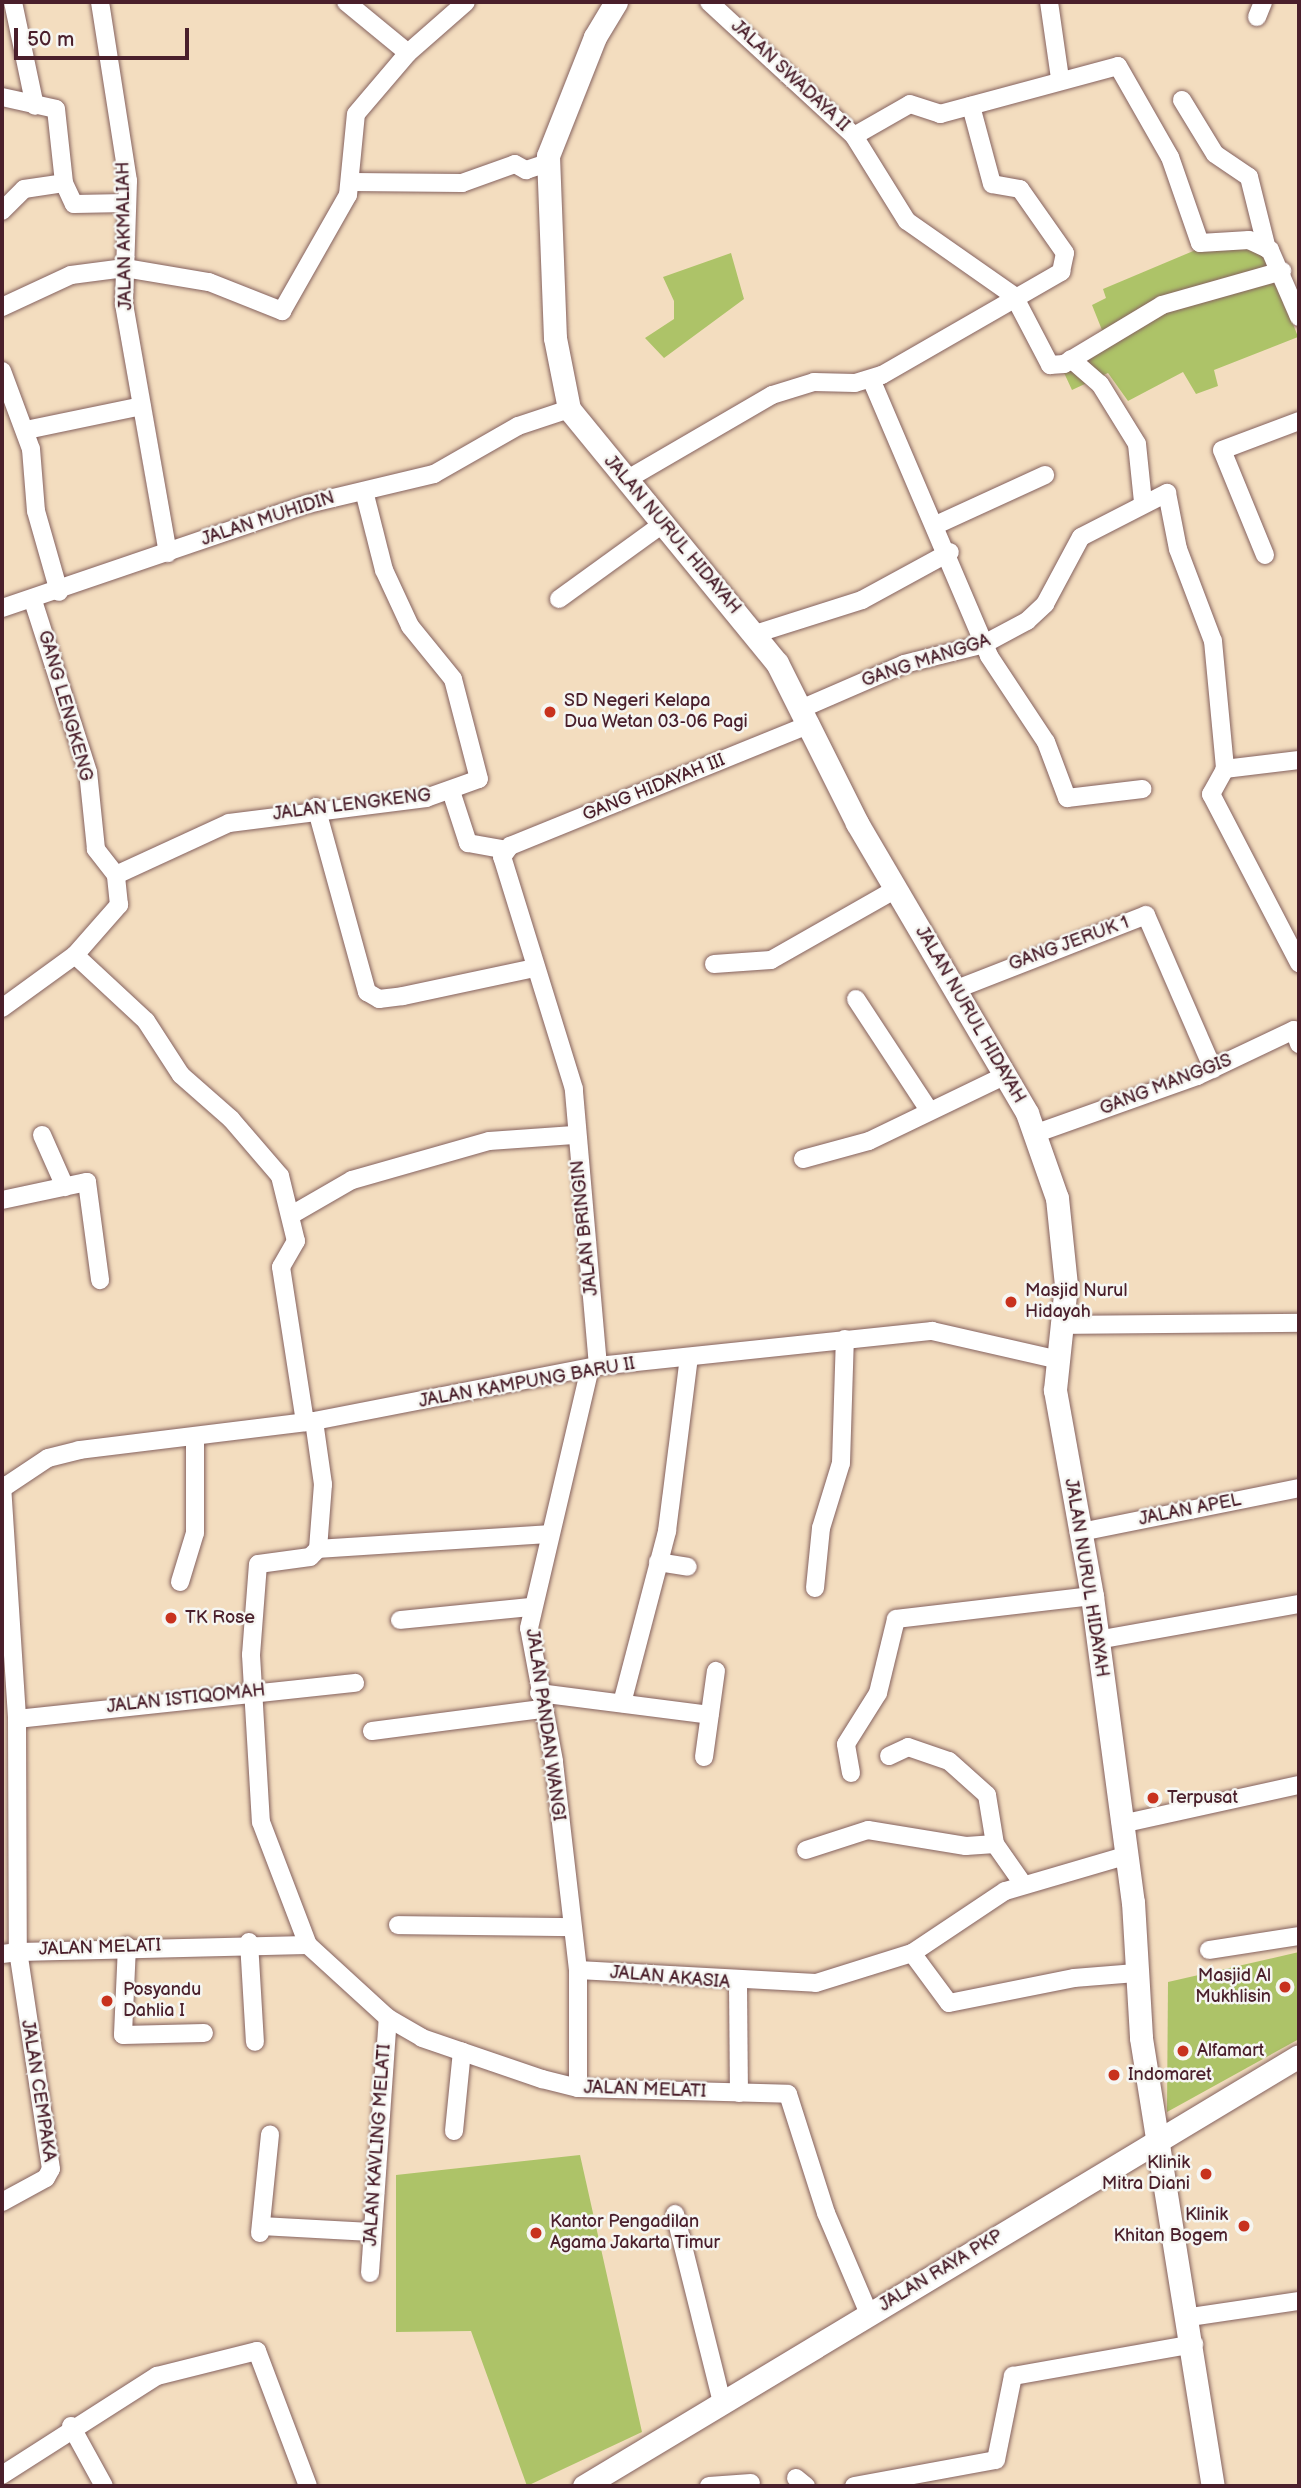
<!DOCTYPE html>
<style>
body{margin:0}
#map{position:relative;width:1301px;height:2488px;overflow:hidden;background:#f3ddbf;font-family:"Balsamiq Sans",sans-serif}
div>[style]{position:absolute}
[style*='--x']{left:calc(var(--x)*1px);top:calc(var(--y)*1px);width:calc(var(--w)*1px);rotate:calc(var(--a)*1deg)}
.green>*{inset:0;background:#adc368}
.roads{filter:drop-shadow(0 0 2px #85625f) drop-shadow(0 0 2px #85625f)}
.minor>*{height:18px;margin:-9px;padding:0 9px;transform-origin:9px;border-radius:9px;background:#fff}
.tertiary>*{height:23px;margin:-11.5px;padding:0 11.5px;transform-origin:11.5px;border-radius:11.5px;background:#fff}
.dots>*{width:19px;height:19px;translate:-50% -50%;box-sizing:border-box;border:4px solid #f6f6f2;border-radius:50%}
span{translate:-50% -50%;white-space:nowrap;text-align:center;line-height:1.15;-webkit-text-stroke:5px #f6f6f2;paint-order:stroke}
.street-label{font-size:18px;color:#4a1f2b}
.poi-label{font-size:18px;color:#4a1f2b}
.left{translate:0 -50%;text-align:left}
.right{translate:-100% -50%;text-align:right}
.frame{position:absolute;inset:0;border:4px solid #4a1f2b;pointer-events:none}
.scale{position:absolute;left:14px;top:28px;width:175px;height:32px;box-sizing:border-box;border:4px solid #4a1f2b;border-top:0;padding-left:9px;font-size:21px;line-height:24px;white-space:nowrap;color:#4a1f2b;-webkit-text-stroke:5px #f6f6f2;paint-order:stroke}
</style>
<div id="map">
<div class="green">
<i style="clip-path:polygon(1250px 248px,1269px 260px,1298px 337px,1214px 370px,1218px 386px,1196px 394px,1183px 372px,1128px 401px,1108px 373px,1072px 390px,1059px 362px,1102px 330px,1092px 305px,1106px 298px,1103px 289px,1198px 249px)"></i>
<i style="clip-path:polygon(731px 253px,744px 299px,664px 358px,645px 338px,674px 319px,674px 301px,663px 277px)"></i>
<i style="clip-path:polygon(1299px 1952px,1299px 2039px,1167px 2112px,1168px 1982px)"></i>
<i style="clip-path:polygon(580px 2155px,642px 2432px,527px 2486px,471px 2331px,396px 2332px,396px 2175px)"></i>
</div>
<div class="roads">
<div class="minor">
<i style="--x:13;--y:2;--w:106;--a:78.1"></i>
<i style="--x:100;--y:2;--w:181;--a:81.1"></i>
<i style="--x:128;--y:181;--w:123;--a:91.9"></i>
<i style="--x:124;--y:304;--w:253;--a:80"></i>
<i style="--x:346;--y:2;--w:80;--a:39.4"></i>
<i style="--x:709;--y:2;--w:197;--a:42.7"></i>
<i style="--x:854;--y:136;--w:100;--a:58.1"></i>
<i style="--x:907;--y:221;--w:131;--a:35"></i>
<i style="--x:1014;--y:296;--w:78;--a:62.4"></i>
<i style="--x:1050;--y:365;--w:14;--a:-4"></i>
<i style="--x:1064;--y:364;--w:114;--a:-31"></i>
<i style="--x:1162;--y:305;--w:125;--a:-15.8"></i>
<i style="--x:1049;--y:2;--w:77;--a:81.8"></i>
<i style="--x:1257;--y:17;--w:16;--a:-68"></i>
<i style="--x:2;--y:97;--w:55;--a:12.5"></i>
<i style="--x:56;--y:109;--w:74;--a:83.8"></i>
<i style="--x:1182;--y:100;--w:63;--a:58.6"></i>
<i style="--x:1215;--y:154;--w:41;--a:34.1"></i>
<i style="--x:1249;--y:177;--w:74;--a:76"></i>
<i style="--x:854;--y:136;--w:64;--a:-29.7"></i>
<i style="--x:910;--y:104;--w:32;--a:18"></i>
<i style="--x:940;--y:114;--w:184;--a:-15.1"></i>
<i style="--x:1118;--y:66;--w:105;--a:60.3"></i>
<i style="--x:1170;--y:157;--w:91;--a:70.8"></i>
<i style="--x:1200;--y:243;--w:49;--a:-3.5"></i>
<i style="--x:1249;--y:240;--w:23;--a:25"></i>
<i style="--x:1270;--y:250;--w:73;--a:66.6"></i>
<i style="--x:352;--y:182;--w:110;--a:0.5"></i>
<i style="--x:462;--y:183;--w:56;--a:-19.7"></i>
<i style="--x:515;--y:164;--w:13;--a:29"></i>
<i style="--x:526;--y:170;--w:23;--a:-18"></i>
<i style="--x:2;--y:211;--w:31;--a:-45"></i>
<i style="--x:24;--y:189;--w:40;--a:-8.5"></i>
<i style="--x:64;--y:183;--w:23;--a:65"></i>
<i style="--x:74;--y:204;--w:53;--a:-1.1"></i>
<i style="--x:2;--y:307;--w:76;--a:-24.9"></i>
<i style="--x:71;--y:275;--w:54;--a:-7.4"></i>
<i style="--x:125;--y:268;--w:85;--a:9.5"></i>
<i style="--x:209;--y:282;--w:79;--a:21.7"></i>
<i style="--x:282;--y:311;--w:133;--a:-60.4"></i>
<i style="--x:348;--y:195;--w:81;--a:-84.4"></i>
<i style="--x:356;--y:114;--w:80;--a:-49.6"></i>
<i style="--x:408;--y:53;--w:77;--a:-41.3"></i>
<i style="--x:1071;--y:359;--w:38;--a:41"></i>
<i style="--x:1100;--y:384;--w:70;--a:58.3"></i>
<i style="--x:1137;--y:444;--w:58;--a:84.1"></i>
<i style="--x:2;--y:371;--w:83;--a:69.6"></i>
<i style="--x:31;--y:449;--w:62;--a:85.4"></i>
<i style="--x:36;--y:511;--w:84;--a:74.1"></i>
<i style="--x:871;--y:379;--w:301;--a:66.9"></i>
<i style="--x:989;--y:656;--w:103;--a:56.5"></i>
<i style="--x:1046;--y:742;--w:60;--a:69.4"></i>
<i style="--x:1067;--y:798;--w:76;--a:-6.8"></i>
<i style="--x:26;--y:430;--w:118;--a:-11.7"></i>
<i style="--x:626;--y:480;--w:169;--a:-30.2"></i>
<i style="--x:772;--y:395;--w:44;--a:-17.2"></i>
<i style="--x:814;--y:382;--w:41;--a:1.4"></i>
<i style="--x:855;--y:383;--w:28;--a:-17"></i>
<i style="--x:882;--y:375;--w:207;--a:-29.9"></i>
<i style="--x:1061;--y:272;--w:19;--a:-78"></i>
<i style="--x:1065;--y:253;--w:78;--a:-125.1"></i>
<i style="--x:1020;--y:189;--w:28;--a:-170"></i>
<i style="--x:992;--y:184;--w:81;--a:-105.1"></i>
<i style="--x:936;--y:525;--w:120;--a:-24.6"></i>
<i style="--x:1265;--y:555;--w:113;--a:-112.3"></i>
<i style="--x:1222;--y:450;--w:82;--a:-20.6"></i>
<i style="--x:559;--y:599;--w:130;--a:-35.9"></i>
<i style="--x:2;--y:608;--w:323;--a:-18.8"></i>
<i style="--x:308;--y:504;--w:130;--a:-13.4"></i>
<i style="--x:434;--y:474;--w:97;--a:-29.7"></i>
<i style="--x:518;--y:426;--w:54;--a:-18.4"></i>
<i style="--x:755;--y:634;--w:112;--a:-17.6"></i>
<i style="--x:862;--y:600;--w:100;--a:-28.6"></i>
<i style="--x:803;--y:708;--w:110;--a:-23.5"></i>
<i style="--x:904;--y:664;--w:82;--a:-14"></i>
<i style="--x:984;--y:644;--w:49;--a:-28.1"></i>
<i style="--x:1027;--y:621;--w:25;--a:-43"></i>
<i style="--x:1045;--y:604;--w:76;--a:-61.8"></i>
<i style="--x:1081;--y:537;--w:97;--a:-27.1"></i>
<i style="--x:1167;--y:493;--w:57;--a:78.9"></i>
<i style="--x:1178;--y:549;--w:98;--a:69.2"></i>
<i style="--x:1213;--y:641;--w:129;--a:84.6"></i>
<i style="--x:1299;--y:760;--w:75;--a:173.1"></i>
<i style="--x:1225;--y:769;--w:29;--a:119"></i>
<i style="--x:1211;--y:794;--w:191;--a:62.5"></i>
<i style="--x:451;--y:791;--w:55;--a:71.9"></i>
<i style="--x:468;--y:843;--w:39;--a:10"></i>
<i style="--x:316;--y:807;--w:192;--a:74.6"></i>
<i style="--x:367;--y:992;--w:14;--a:30"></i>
<i style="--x:379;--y:999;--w:24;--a:-7"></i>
<i style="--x:403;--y:996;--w:135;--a:-12"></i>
<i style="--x:116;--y:875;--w:124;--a:-24.7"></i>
<i style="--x:229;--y:823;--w:199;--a:-7.2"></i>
<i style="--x:426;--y:798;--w:56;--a:-19.7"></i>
<i style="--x:479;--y:779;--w:103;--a:-104.6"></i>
<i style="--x:453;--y:679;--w:68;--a:-129.1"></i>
<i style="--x:410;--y:626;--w:62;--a:-114.9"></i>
<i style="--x:384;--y:570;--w:81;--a:-104.2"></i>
<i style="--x:75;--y:955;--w:97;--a:42.9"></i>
<i style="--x:146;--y:1021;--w:64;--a:57.1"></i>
<i style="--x:181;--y:1075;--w:67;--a:41.3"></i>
<i style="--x:231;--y:1119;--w:75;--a:49.3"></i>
<i style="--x:280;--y:1176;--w:67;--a:76.2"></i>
<i style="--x:296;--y:1241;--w:30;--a:120"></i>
<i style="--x:281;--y:1267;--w:157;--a:81.2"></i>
<i style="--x:714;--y:964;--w:57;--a:-4"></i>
<i style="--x:771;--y:960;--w:144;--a:-29.6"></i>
<i style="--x:954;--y:990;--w:206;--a:-21.3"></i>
<i style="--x:1146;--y:915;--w:168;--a:66.5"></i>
<i style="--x:856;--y:999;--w:133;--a:56.7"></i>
<i style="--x:2;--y:1008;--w:90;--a:-36"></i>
<i style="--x:75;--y:955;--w:67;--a:-48.7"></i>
<i style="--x:119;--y:905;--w:30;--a:-96"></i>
<i style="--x:116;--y:875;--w:33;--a:-128"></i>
<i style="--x:96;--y:849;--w:77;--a:-95.9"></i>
<i style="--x:88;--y:772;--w:180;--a:-107.8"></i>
<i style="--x:1037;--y:1133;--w:170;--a:-19.6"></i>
<i style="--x:1197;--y:1076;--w:107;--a:-25.4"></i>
<i style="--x:1294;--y:1030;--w:15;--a:70"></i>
<i style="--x:42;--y:1135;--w:57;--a:66.1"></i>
<i style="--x:803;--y:1159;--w:68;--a:-15.3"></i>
<i style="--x:869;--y:1141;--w:150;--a:-25.7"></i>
<i style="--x:2;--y:1200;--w:87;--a:-12"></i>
<i style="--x:87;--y:1182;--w:99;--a:82.4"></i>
<i style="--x:293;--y:1214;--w:68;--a:-30"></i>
<i style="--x:352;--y:1180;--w:142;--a:-15.9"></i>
<i style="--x:489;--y:1141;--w:85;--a:-4"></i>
<i style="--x:1061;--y:1325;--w:238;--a:-0.5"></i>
<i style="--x:598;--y:1366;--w:278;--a:-95"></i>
<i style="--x:574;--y:1089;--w:243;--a:-107.2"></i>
<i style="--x:502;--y:857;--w:14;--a:-54"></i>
<i style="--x:510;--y:846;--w:324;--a:-22.1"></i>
<i style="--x:314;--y:1421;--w:64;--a:81.9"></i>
<i style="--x:323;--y:1484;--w:65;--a:94.4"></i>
<i style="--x:318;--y:1549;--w:11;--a:135"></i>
<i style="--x:310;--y:1557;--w:52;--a:172.3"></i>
<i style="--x:258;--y:1564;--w:91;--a:94.4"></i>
<i style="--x:251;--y:1655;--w:167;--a:86.6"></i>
<i style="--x:261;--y:1822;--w:132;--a:69.1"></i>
<i style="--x:308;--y:1945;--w:108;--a:42.4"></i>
<i style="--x:388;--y:2018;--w:39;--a:30"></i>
<i style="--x:422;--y:2038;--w:127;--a:18.9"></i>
<i style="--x:542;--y:2079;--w:37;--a:14"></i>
<i style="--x:578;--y:2088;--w:210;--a:1.6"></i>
<i style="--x:788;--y:2094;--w:125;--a:72.3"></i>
<i style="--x:826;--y:2213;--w:110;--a:66.9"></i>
<i style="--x:2;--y:1485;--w:234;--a:86.3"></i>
<i style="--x:17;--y:1719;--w:233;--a:89.8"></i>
<i style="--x:18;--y:1952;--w:16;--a:173"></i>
<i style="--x:6;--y:1486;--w:50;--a:-33.7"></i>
<i style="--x:48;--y:1458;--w:32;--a:-14"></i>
<i style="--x:79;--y:1450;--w:237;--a:-7"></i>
<i style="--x:314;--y:1421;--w:289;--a:-11"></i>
<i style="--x:598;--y:1366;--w:336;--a:-6"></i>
<i style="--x:932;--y:1331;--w:126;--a:12.8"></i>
<i style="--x:1081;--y:1532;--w:222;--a:-11.4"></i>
<i style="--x:318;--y:1549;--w:229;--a:-3.7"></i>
<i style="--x:658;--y:1562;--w:30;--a:9"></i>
<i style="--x:180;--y:1582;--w:51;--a:-73"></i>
<i style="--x:195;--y:1533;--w:96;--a:-90"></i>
<i style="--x:815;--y:1588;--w:60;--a:-84.3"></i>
<i style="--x:821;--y:1528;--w:68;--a:-72.9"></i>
<i style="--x:841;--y:1463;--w:124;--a:-88.2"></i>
<i style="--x:400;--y:1620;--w:132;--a:-5.7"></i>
<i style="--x:1097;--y:1640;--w:205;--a:-10.1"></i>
<i style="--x:539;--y:1693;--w:172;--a:7.3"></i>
<i style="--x:622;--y:1703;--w:178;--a:-75.3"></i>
<i style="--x:667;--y:1531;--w:175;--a:-82.8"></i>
<i style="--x:17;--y:1719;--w:340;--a:-6.1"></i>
<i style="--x:372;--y:1731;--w:171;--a:-7.4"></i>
<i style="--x:889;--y:1756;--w:21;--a:-25"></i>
<i style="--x:908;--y:1747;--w:43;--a:18.9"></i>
<i style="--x:949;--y:1761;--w:51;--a:41.8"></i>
<i style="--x:987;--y:1795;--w:50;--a:80.7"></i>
<i style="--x:995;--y:1844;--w:49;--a:55"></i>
<i style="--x:704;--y:1757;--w:87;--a:-82.1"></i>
<i style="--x:851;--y:1773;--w:29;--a:-100"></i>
<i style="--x:846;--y:1744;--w:60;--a:-57.9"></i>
<i style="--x:878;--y:1693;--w:76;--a:-76.3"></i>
<i style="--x:896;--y:1619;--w:197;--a:-6.7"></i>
<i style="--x:1121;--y:1824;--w:182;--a:-12.4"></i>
<i style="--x:806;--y:1850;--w:65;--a:-17.9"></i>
<i style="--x:868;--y:1830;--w:99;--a:9.3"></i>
<i style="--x:966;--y:1846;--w:29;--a:-4"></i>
<i style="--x:1125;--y:1856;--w:125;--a:163.7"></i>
<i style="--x:1005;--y:1891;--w:112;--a:146.3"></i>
<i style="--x:912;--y:1953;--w:62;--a:53.5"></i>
<i style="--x:949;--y:2003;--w:127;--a:-11.3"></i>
<i style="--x:1074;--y:1978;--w:62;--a:-4.6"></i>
<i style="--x:398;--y:1925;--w:172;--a:0.7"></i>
<i style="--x:249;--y:1942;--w:100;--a:86.6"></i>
<i style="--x:127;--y:1946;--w:89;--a:92.6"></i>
<i style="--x:123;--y:2035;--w:81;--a:-1.4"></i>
<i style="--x:1209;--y:1950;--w:91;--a:-8.8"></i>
<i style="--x:578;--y:1970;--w:238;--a:3.1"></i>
<i style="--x:816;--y:1983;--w:101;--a:-17.4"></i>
<i style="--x:738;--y:1983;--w:110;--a:89.5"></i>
<i style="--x:578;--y:2088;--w:118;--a:-90"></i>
<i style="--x:578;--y:1970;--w:210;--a:-96.6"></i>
<i style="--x:554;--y:1761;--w:135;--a:-100.6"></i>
<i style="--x:529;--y:1628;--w:267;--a:-76.8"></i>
<i style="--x:454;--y:2131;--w:80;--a:-84.3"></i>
<i style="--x:2;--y:2202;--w:50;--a:-28.6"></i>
<i style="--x:46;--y:2178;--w:10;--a:-61"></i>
<i style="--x:51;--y:2169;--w:219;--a:-98.6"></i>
<i style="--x:18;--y:1952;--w:290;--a:-1.4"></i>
<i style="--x:675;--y:2214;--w:195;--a:76"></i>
<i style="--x:261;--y:2226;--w:110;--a:3.1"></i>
<i style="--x:260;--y:2233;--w:99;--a:-84.2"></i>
<i style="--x:370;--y:2273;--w:256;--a:-86"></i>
<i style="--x:1190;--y:2317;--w:110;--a:-8.4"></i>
<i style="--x:71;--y:2426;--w:68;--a:61.2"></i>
<i style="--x:2;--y:2475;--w:184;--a:-32.6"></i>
<i style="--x:157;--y:2376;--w:103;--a:-14"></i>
<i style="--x:257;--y:2351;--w:144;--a:69.3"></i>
<i style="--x:796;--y:2478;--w:13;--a:39"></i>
<i style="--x:709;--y:2486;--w:42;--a:-4.1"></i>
<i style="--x:854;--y:2486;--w:144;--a:-10.4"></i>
<i style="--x:996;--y:2460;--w:86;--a:-78.6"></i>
<i style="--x:1013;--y:2376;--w:184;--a:-10"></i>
</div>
<div class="tertiary">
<i style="--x:616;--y:2;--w:41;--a:121"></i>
<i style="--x:595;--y:37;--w:128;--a:111.6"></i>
<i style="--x:548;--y:156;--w:182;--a:87.8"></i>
<i style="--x:555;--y:338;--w:72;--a:78.8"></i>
<i style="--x:569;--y:409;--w:328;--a:50.7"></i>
<i style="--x:777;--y:663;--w:179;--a:63.4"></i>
<i style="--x:857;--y:823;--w:336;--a:59.6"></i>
<i style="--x:1027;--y:1113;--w:90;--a:70.6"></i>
<i style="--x:1057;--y:1198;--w:87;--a:84.1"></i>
<i style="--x:1066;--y:1285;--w:106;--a:96"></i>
<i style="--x:1055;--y:1390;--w:209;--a:79.8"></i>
<i style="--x:1092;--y:1596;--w:309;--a:82.4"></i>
<i style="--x:1133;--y:1902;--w:136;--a:86.6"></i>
<i style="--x:1141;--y:2038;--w:454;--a:80.9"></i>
<i style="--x:584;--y:2486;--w:834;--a:-31.02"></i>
</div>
</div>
<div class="dots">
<i style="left:550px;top:712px;background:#c8321e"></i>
<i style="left:1011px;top:1302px;background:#c8321e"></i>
<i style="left:171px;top:1618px;background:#c8321e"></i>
<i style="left:1153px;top:1798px;background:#c8321e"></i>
<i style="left:1285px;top:1987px;background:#c8321e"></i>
<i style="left:107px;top:2001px;background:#c8321e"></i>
<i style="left:1183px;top:2051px;background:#c8321e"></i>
<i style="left:1114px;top:2075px;background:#c8321e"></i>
<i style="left:1206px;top:2174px;background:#c8321e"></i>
<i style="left:1244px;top:2226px;background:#c8321e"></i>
<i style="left:536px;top:2233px;background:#c8321e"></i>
</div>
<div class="street-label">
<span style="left:790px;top:76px;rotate:43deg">JALAN SWADAYA II</span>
<span style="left:125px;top:236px;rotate:-91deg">JALAN AKMALIAH</span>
<span style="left:268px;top:519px;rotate:-18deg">JALAN MUHIDIN</span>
<span style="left:672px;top:535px;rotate:50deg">JALAN NURUL HIDAYAH</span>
<span style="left:926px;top:661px;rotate:-18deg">GANG MANGGA</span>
<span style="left:65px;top:706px;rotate:74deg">GANG LENGKENG</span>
<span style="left:654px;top:788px;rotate:-22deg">GANG HIDAYAH III</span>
<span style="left:352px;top:805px;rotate:-7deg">JALAN LENGKENG</span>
<span style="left:1069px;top:944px;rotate:-20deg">GANG JERUK 1</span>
<span style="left:970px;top:1015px;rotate:60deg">JALAN NURUL HIDAYAH</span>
<span style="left:1166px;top:1085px;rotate:-21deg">GANG MANGGIS</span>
<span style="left:585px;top:1228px;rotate:-96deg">JALAN BRINGIN</span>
<span style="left:527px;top:1383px;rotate:-10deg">JALAN KAMPUNG BARU II</span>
<span style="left:1190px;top:1510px;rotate:-11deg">JALAN APEL</span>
<span style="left:1086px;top:1578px;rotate:81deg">JALAN NURUL HIDAYAH</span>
<span style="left:186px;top:1699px;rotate:-6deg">JALAN ISTIQOMAH</span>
<span style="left:545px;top:1725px;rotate:82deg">JALAN PANDAN WANGI</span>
<span style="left:100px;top:1948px;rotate:-2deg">JALAN MELATI</span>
<span style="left:670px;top:1978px;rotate:5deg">JALAN AKASIA</span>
<span style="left:645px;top:2090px;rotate:2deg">JALAN MELATI</span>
<span style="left:38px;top:2091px;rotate:81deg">JALAN CEMPAKA</span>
<span style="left:378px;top:2145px;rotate:-86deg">JALAN KAVLING MELATI</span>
<span style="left:941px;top:2271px;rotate:-31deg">JALAN RAYA PKP</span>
</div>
<div class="poi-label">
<span class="left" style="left:564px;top:712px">SD Negeri Kelapa<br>Dua Wetan 03-06 Pagi</span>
<span class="left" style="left:1025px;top:1302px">Masjid Nurul<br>Hidayah</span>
<span class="left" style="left:185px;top:1618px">TK Rose</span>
<span class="left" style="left:1167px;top:1798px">Terpusat</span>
<span class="right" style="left:1271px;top:1987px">Masjid Al<br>Mukhlisin</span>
<span class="left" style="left:123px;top:2001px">Posyandu<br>Dahlia I</span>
<span class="left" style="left:1197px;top:2051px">Alfamart</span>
<span class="left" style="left:1128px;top:2075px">Indomaret</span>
<span class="right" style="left:1190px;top:2174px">Klinik<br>Mitra Diani</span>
<span class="right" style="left:1228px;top:2226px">Klinik<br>Khitan Bogem</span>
<span class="left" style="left:550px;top:2233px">Kantor Pengadilan<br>Agama Jakarta Timur</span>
</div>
<div class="frame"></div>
<div class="scale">50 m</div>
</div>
